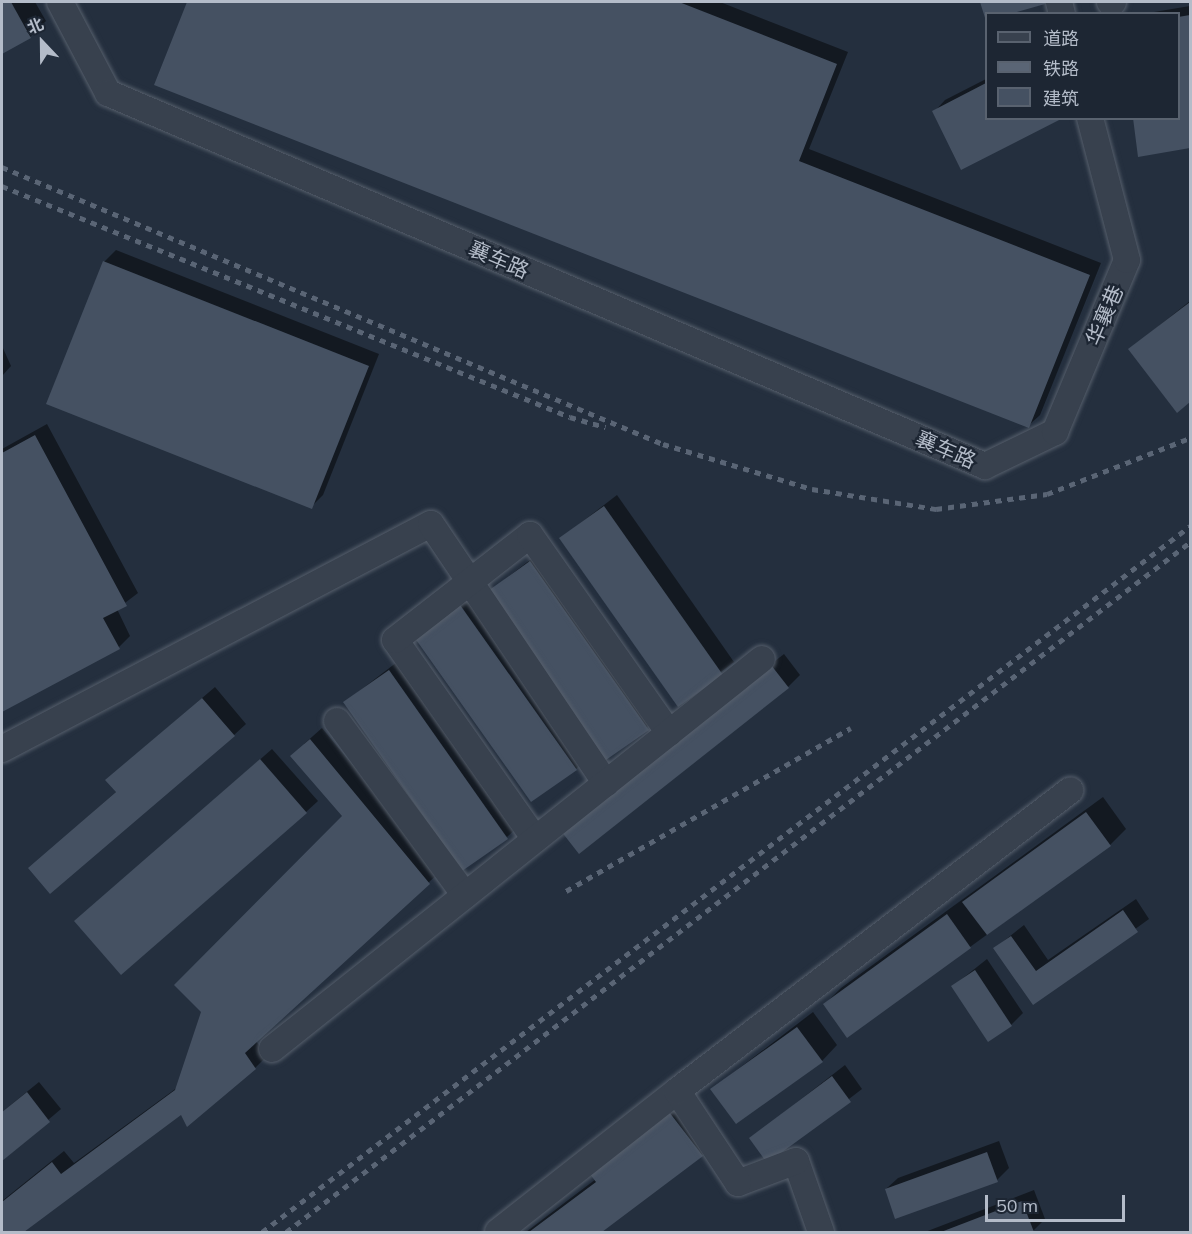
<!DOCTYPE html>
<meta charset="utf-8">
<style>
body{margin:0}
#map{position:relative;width:1192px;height:1234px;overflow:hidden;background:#242f3e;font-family:Mulish,"Noto Sans SC",sans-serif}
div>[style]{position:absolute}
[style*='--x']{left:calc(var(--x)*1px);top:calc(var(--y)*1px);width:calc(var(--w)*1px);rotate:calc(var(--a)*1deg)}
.shadow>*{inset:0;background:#0007}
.building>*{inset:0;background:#455162}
.roads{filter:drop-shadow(0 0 2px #565f6c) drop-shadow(0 0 2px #565f6c)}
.minor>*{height:26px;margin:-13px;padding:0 13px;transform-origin:13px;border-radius:13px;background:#38414e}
.rail>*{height:4.5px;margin-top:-2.25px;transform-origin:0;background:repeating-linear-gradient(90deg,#5a6575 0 6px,transparent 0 12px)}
span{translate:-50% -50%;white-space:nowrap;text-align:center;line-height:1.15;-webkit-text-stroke:4.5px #1d2633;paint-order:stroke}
.street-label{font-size:21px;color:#b4bcc9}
.frame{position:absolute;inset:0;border:3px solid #b4bcc9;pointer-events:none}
.legend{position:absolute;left:985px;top:12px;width:195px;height:108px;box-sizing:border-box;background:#1d2633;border:2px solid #59626f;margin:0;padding:8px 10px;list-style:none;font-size:18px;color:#b4bcc9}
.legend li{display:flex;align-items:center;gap:12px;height:30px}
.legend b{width:30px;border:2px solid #59626f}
.north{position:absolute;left:12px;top:12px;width:60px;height:60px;-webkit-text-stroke:4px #1d2633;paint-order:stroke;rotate:338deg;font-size:16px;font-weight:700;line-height:24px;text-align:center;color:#b4bcc9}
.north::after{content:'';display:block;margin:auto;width:21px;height:27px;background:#b4bcc9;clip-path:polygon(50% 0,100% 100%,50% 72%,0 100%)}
.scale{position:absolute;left:985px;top:1195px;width:140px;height:27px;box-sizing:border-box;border:3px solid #b4bcc9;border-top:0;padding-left:8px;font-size:18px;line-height:21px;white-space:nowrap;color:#b4bcc9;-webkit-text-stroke:4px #1d2633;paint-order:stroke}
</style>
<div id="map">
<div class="shadow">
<i style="clip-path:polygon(2px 2px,35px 2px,46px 21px,30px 37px,2px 52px)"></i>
<i style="clip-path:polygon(189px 2px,720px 2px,848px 52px,809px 149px,1101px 263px,1040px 415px,1028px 426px,156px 84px)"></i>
<i style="clip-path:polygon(982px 2px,1046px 2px,986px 14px,986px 18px)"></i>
<i style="clip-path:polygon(1190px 6px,1190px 147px,1140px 155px,1178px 118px,1178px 14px,1142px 14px)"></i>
<i style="clip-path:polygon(986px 79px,986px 118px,962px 168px,934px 112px,945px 100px)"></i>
<i style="clip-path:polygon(116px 250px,379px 354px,323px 495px,311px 507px,104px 262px)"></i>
<i style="clip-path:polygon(1190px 301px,1190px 400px,1177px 411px,1130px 349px)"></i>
<i style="clip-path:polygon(2px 346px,11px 366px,2px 376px)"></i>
<i style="clip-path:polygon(47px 424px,138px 593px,117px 609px,130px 636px,119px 647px,2px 710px,2px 449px)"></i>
<i style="clip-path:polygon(617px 495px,734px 662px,678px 705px,561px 538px)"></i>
<i style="clip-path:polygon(543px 550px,660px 717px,604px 760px,487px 593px)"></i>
<i style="clip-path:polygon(470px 591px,587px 758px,576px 769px,414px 634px)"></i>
<i style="clip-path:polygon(784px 654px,800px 675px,788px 687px,579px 852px,574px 819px)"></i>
<i style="clip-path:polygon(401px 659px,519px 826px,507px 837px,345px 702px)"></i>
<i style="clip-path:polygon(215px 687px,246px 724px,234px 735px,30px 868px,117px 791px,119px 769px)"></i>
<i style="clip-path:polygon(322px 728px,441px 871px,256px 1041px,267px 1056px,255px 1068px,182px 1113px,21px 1232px,2px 1232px,2px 1201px,64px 1151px,74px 1163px,178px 1087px,344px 816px,304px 744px)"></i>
<i style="clip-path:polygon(272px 749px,318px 801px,306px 812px,76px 921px)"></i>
<i style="clip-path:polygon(1103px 797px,1126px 829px,1110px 845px,848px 1036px,825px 1004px,841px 988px)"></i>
<i style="clip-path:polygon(1136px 899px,1149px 919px,1033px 1003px,995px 948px,1024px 925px,1048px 960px)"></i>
<i style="clip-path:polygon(987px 959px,1023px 1013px,1011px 1025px,953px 986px)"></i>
<i style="clip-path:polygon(813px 1012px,837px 1045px,822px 1061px,712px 1089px)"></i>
<i style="clip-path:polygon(845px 1065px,862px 1089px,768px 1161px,751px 1138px)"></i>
<i style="clip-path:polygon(39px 1082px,61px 1109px,2px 1159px,2px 1112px)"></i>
<i style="clip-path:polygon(683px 1093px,718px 1139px,702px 1155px,600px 1232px,526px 1232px,596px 1179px)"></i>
<i style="clip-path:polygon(999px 1141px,1009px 1168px,997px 1180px,886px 1189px,898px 1178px)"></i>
<i style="clip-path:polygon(1034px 1190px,1045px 1219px,1033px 1231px,925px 1232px)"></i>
</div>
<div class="building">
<i style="clip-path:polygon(2px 2px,11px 2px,31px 38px,2px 54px)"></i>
<i style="clip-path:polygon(187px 2px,679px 2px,837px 64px,799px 161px,1090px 275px,1029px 428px,154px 85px)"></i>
<i style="clip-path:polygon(980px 2px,1044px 2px,1045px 4px,1010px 14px,986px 14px,986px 21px)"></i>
<i style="clip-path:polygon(1190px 15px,1190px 148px,1138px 157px,1133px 118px,1178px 118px,1178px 17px)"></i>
<i style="clip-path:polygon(986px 83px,986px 118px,1063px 118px,961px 170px,932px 111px)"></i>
<i style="clip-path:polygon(103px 261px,369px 366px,312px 509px,46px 404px)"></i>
<i style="clip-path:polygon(1190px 302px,1190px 402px,1177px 413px,1128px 349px)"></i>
<i style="clip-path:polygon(35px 435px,127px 606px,103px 618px,120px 649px,2px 712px,2px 453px)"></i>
<i style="clip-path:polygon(604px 506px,723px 675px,678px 707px,559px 538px)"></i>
<i style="clip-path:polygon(530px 561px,649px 730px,603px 762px,485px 593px)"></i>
<i style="clip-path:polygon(458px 602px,577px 770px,531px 802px,412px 634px)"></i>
<i style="clip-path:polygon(771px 665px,789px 688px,579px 854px,561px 831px)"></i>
<i style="clip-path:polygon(389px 670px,508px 839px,462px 871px,343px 702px)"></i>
<i style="clip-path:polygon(202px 698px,235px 736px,50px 894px,28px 868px,116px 792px,105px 780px)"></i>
<i style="clip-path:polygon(310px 739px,430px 884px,245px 1053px,256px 1069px,187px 1127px,181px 1115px,24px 1232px,2px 1232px,2px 1202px,52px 1162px,61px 1174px,175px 1090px,201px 1012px,174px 985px,342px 816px,290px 756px)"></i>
<i style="clip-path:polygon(260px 759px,307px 813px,121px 975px,74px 921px)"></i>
<i style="clip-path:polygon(1086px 812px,1111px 846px,987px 935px,962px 902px)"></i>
<i style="clip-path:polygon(1123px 910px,1138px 932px,1033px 1005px,993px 948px,1011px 936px,1036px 971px)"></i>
<i style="clip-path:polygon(947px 914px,971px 948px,847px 1038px,823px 1004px)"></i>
<i style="clip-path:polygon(975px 970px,1012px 1026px,988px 1042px,951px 986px)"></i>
<i style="clip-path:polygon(797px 1027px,823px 1062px,736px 1124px,710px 1089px)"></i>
<i style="clip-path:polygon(832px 1076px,851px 1102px,767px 1163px,749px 1138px)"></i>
<i style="clip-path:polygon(27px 1092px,50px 1122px,2px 1161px,2px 1112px)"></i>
<i style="clip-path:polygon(666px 1108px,703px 1156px,602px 1232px,529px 1232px,596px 1182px,586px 1169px)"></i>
<i style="clip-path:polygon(987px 1152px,998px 1182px,895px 1219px,885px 1189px)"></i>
<i style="clip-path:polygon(1022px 1201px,1034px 1232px,941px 1232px)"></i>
</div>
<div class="roads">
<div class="minor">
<i style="--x:60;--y:2;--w:103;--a:62.2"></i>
<i style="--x:108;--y:93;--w:953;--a:23.04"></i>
<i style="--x:985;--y:466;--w:78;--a:-25.9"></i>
<i style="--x:1055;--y:432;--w:186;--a:-67.3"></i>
<i style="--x:1127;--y:260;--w:147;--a:-104.6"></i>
<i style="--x:1059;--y:2;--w:12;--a:76"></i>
<i style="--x:1110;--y:2;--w:3;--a:0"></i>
<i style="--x:337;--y:721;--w:216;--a:53.7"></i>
<i style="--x:2;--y:749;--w:484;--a:-27.7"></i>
<i style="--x:431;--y:524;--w:313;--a:56"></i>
<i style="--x:535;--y:839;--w:243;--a:-125.1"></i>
<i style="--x:395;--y:640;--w:171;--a:-37.9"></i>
<i style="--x:530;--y:535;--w:242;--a:54.9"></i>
<i style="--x:272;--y:1049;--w:626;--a:-38.52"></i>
<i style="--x:498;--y:1232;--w:228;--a:-38.2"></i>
<i style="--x:821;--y:1232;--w:75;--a:-109.4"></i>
<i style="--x:796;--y:1161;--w:62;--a:159.2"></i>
<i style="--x:738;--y:1183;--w:110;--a:-123.5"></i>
<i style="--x:677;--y:1091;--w:495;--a:-37.4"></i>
</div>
</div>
<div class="rail">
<i style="--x:2;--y:167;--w:717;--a:22.74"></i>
<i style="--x:663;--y:444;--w:156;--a:16.8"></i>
<i style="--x:812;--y:489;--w:126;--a:9.2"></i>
<i style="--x:936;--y:509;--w:112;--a:-7.7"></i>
<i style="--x:1047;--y:494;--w:154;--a:-21.4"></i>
<i style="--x:2;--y:186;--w:613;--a:22.13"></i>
<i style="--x:570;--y:417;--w:37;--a:16"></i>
<i style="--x:566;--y:891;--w:328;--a:-29.8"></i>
<i style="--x:262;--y:1232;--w:1166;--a:-37.26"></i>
<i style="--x:286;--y:1232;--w:1137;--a:-37.35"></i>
</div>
<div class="street-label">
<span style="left:499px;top:259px;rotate:23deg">襄车路</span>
<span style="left:1104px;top:315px;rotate:-67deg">华襄巷</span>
<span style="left:946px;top:449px;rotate:23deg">襄车路</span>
</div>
<div class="frame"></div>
<ul class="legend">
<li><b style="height:8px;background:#38414e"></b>道路</li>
<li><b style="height:8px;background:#5a6575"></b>铁路</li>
<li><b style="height:16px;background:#455162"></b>建筑</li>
</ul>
<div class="north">北</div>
<div class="scale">50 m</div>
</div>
